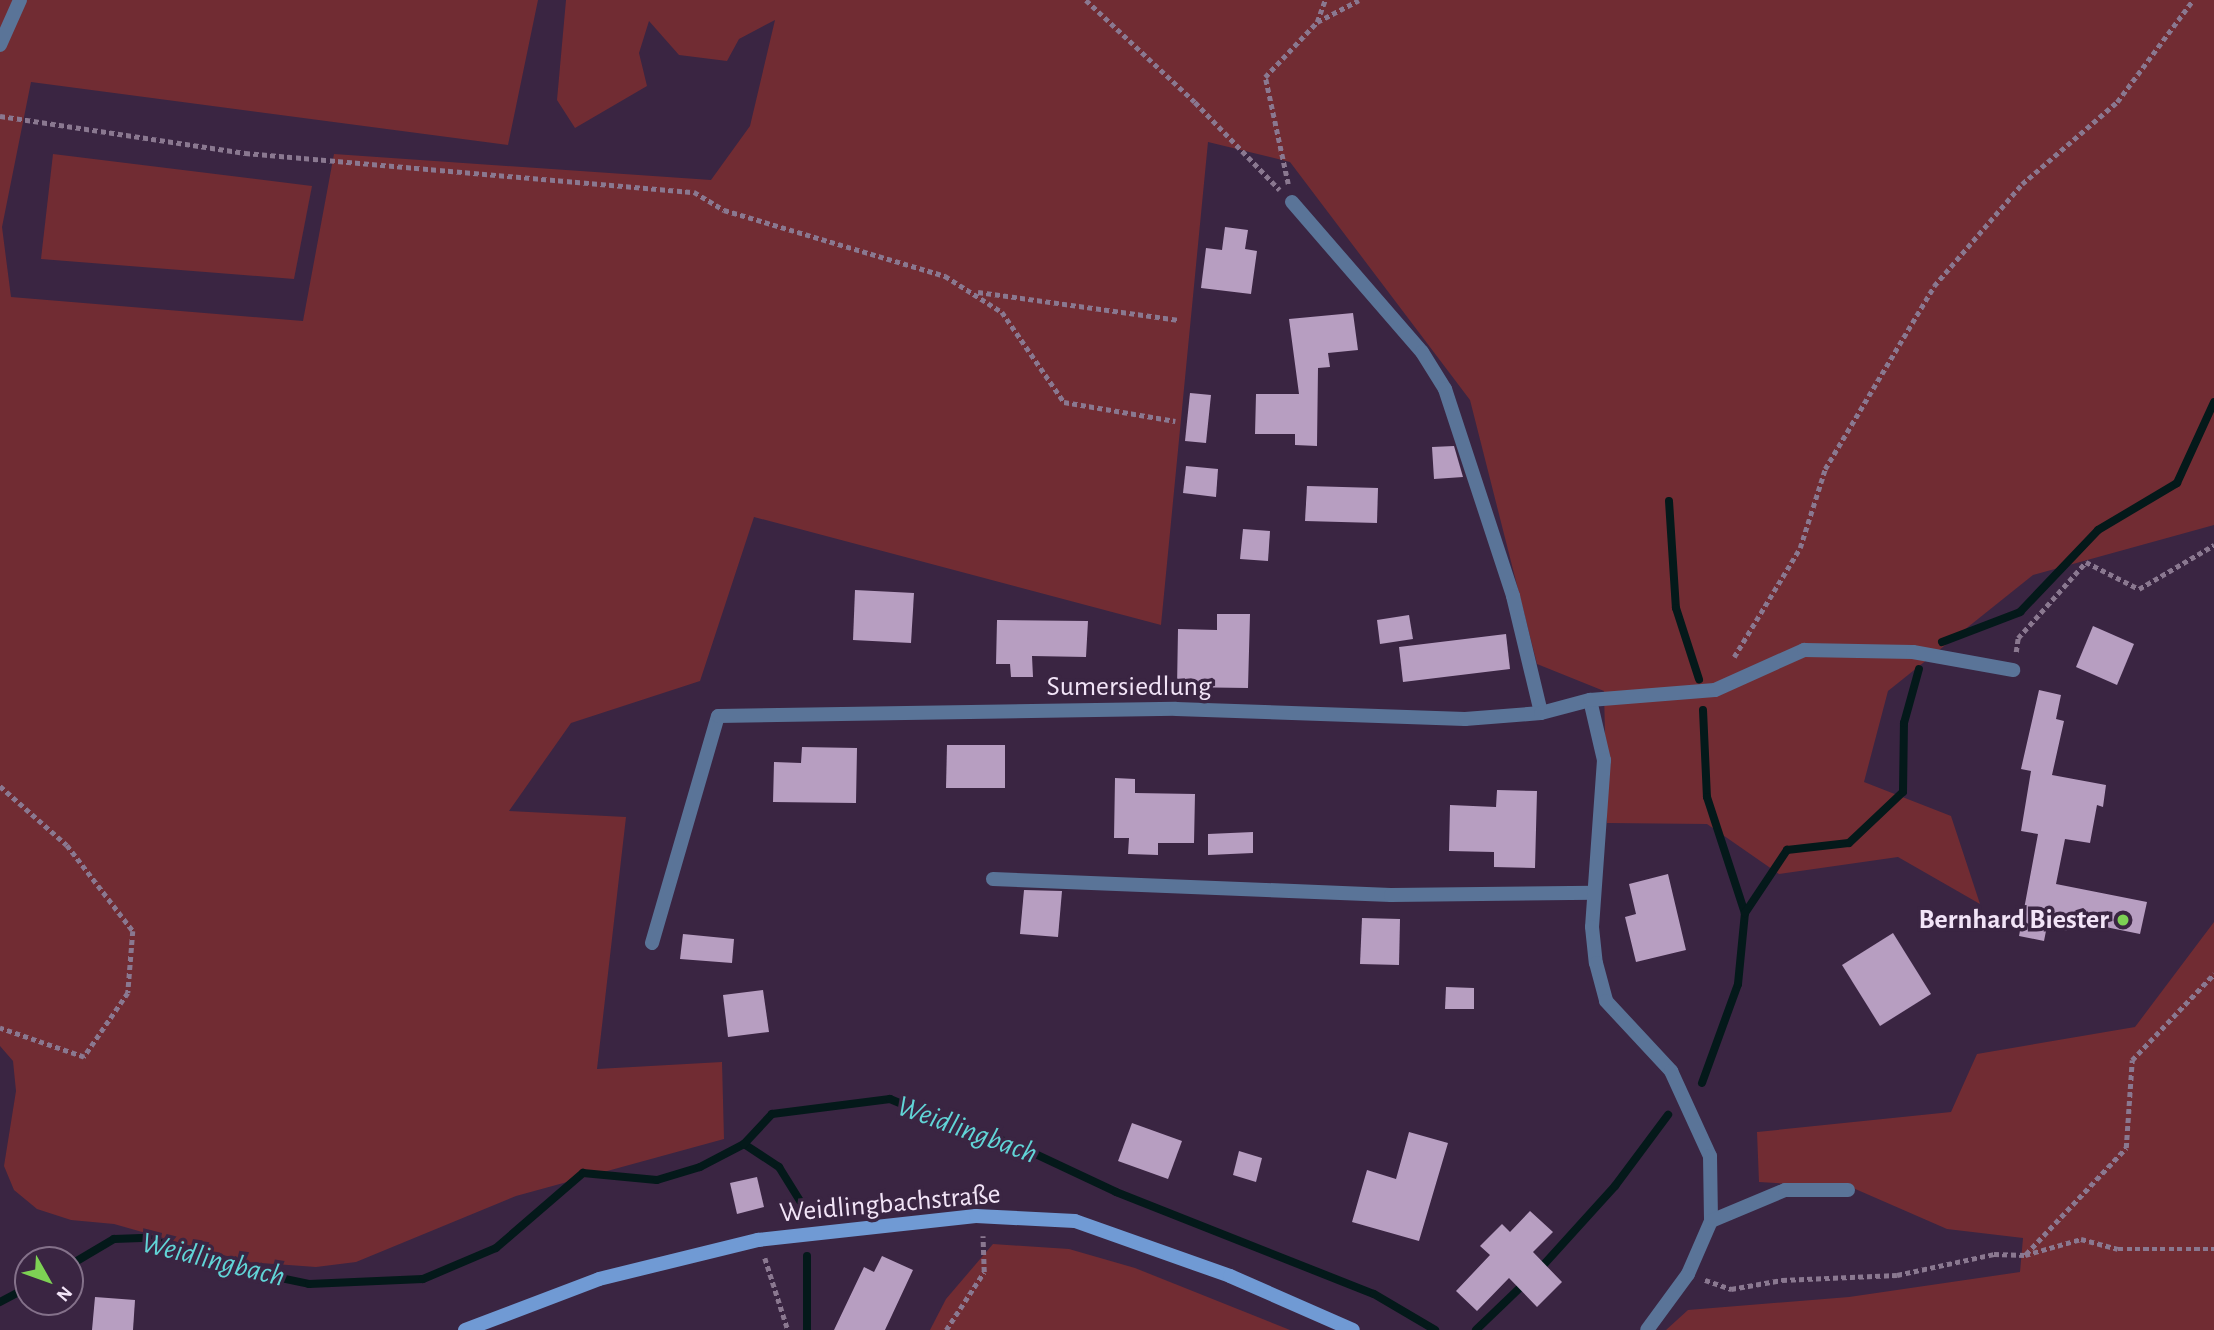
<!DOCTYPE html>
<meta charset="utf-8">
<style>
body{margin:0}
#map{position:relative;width:2214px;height:1330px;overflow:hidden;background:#3a2542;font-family:"Alegreya Sans",sans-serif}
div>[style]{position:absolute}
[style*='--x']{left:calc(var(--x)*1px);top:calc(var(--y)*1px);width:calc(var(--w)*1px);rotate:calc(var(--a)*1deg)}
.green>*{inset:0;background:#712c33}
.stream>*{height:8px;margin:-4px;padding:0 4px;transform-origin:4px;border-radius:4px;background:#04191a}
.building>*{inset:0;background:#b79ec1}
.path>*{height:4.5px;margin-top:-2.25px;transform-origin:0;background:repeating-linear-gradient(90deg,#8a7890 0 5px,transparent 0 8.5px)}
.lane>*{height:14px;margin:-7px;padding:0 7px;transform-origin:7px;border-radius:7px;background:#5a7498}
.street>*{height:14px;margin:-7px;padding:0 7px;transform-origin:7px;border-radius:7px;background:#5a7498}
.secondary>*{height:14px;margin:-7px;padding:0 7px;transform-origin:7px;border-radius:7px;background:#709ad4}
.dots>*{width:19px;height:19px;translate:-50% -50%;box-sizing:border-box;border:4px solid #3a2542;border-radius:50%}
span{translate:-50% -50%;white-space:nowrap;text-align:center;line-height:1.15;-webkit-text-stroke:7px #3a2542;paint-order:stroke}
.street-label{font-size:28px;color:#f2e4f7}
.poi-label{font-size:28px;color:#f2e4f7;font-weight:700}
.right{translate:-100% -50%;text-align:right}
.water-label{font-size:30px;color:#61d5d7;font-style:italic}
.north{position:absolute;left:14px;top:1246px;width:70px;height:70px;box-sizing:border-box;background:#3a2542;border:2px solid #84718a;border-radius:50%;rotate:130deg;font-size:19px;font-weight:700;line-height:28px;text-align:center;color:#f2e4f7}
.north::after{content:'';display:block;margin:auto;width:24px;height:32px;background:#7dd154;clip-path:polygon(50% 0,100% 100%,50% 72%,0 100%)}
</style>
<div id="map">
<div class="green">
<i style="clip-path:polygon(0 0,538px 0,508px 145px,31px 82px,2px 227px,11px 297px,303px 321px,334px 154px,711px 180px,750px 126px,775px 20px,739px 39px,727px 61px,679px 55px,649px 21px,639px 53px,647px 86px,575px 128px,557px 100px,566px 0,2214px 0,2214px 525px,2033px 575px,1888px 691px,1864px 782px,1951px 816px,1980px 904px,1898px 857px,1779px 874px,1707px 824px,1607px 823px,1604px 691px,1537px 664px,1470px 400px,1290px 162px,1208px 142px,1161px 625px,754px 517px,700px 681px,571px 723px,509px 811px,626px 817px,597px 1069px,722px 1062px,724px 1139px,516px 1196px,356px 1262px,316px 1267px,248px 1262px,114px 1224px,71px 1220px,37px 1209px,14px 1190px,4px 1166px,16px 1091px,13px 1061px,0 1046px)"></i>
<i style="clip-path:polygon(53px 154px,312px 186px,294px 279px,41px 259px)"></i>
<i style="clip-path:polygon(2214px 922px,2214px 1330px,1666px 1330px,1688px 1310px,1849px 1297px,2020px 1272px,2023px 1238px,1947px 1229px,1853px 1188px,1759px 1182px,1757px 1132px,1951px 1112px,1977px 1054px,2135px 1027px)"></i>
<i style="clip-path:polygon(993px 1244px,1069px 1249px,1135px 1268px,1290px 1330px,930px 1330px,946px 1299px)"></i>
</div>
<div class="stream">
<i style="--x:1669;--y:501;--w:107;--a:86.3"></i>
<i style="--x:1676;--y:608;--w:75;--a:72.1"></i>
<i style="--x:1942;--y:642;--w:84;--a:-21"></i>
<i style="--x:2020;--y:612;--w:113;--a:-46.4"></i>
<i style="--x:2098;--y:530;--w:92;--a:-30.7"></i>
<i style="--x:2177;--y:483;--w:89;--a:-65.4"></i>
<i style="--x:1703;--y:710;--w:87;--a:87.4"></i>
<i style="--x:1707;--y:797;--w:122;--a:71.9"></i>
<i style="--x:1702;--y:1083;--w:105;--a:-70"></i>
<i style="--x:1738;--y:984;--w:71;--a:-84.4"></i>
<i style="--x:1745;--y:913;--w:76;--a:-56.3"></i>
<i style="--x:1787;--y:850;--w:62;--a:-6.4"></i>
<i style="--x:1849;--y:843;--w:74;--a:-43.4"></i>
<i style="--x:1903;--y:792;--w:69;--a:-89.2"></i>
<i style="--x:1904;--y:723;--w:56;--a:-74.5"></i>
<i style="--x:744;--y:1144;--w:42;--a:33.3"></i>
<i style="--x:779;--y:1167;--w:49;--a:58.2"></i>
<i style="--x:807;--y:1256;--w:74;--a:90"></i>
<i style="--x:70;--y:1265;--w:51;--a:-30.6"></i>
<i style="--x:114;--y:1239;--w:34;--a:-2"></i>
<i style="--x:148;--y:1238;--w:65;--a:22.6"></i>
<i style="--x:208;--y:1263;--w:103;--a:11.7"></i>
<i style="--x:309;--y:1284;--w:114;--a:-2.5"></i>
<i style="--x:423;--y:1279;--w:79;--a:-23"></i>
<i style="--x:496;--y:1248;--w:115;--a:-40.8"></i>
<i style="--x:583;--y:1173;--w:74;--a:5.4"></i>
<i style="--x:657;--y:1180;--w:45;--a:-16.8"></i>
<i style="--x:700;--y:1167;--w:50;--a:-27.6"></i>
<i style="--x:744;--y:1144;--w:41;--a:-47"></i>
<i style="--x:772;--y:1114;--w:119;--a:-7.2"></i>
<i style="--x:890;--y:1099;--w:86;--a:22.7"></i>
<i style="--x:969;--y:1132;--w:44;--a:14.3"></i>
<i style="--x:1012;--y:1143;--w:115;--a:25.2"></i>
<i style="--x:1116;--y:1192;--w:277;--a:21.6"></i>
<i style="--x:1374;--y:1294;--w:71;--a:30.5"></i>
<i style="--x:1538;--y:1271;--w:115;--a:-47.8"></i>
<i style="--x:1615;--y:1186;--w:89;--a:-53.3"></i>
<i style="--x:0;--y:1302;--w:32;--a:-28"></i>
<i style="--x:1476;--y:1330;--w:69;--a:-43.8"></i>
</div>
<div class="building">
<i style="clip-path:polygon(1225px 227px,1248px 230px,1245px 249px,1257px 251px,1251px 294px,1201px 288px,1206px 248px,1222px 250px)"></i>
<i style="clip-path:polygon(1353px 313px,1358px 350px,1328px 353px,1330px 367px,1318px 368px,1317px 446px,1295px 445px,1295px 434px,1255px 434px,1256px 394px,1299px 394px,1289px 319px)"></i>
<i style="clip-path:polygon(1190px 393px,1211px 395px,1206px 443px,1185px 441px)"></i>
<i style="clip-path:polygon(1454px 446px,1463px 477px,1434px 479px,1432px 447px)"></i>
<i style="clip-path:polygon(1186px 466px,1218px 469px,1216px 497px,1183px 493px)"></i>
<i style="clip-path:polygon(1307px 486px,1378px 488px,1377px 523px,1305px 521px)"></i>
<i style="clip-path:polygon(1243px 529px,1270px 531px,1268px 561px,1240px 559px)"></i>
<i style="clip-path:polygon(855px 590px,914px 593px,911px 643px,853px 640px)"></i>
<i style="clip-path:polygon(1217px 614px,1250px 614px,1248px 688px,1177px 687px,1178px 629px,1217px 630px)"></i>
<i style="clip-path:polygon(1409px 615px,1413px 639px,1380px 644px,1377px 620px)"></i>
<i style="clip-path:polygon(997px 620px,1088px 621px,1086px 657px,1032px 656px,1033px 677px,1011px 677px,1010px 664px,996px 664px)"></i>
<i style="clip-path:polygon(2093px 626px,2134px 644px,2117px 685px,2076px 667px)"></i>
<i style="clip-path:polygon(1506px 634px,1510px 669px,1403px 682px,1399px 647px)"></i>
<i style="clip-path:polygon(2039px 690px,2061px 695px,2056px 719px,2064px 721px,2052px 775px,2106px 785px,2103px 807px,2097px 805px,2090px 843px,2065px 839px,2056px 884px,2147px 902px,2140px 934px,2071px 920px,2068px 931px,2047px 926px,2044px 941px,2019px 936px,2038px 834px,2021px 831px,2031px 771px,2021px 769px)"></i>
<i style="clip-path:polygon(947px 745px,1005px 745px,1005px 788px,946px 788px)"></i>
<i style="clip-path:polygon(802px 747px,857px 748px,856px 803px,773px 802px,774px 762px,801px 763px)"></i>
<i style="clip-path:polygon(1115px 778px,1135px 779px,1135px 793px,1195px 794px,1194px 843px,1158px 843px,1158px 855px,1128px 854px,1129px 838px,1114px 838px)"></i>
<i style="clip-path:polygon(1497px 790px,1537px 791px,1535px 868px,1494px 867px,1494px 852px,1449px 851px,1450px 805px,1496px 807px)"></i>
<i style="clip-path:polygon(1253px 832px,1253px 853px,1208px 855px,1208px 834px)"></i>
<i style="clip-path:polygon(1668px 874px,1686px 950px,1636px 962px,1625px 917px,1636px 914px,1629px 884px)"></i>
<i style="clip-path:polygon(1024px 890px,1062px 891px,1058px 937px,1020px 934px)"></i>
<i style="clip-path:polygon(1362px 918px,1400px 919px,1399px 965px,1360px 964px)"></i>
<i style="clip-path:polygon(1893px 933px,1931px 994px,1880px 1026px,1842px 965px)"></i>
<i style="clip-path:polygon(683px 934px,734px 939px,732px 963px,680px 959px)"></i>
<i style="clip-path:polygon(1446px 987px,1474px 988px,1474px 1009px,1445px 1009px)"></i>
<i style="clip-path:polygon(763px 990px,769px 1032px,728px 1037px,723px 995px)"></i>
<i style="clip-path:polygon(1132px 1123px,1182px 1141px,1168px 1179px,1118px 1161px)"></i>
<i style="clip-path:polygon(1409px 1132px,1448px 1143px,1419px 1241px,1352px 1222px,1367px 1170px,1396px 1179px)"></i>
<i style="clip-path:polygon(1239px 1151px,1262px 1158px,1256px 1182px,1233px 1175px)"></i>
<i style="clip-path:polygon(757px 1177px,764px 1207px,737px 1214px,730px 1183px)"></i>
<i style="clip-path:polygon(1530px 1211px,1553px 1232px,1533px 1252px,1562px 1282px,1537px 1307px,1509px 1278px,1477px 1311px,1456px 1291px,1490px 1255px,1480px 1246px,1502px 1224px,1510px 1232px)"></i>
<i style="clip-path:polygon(882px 1256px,913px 1270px,885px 1330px,834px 1330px,864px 1267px,874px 1272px)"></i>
<i style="clip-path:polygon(95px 1297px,135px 1300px,133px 1330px,92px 1330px)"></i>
</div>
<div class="path">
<i style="--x:1086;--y:0;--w:149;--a:43.1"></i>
<i style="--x:1195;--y:102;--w:122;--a:46"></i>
<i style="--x:1317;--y:22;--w:23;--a:-70"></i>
<i style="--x:0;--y:116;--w:248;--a:8.6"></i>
<i style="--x:245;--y:153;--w:451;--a:5"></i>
<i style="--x:694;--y:192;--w:35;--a:31"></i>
<i style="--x:724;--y:210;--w:231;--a:16.6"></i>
<i style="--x:945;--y:276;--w:67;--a:32.3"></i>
<i style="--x:1002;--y:312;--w:109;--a:55.4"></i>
<i style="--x:1064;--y:402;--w:113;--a:9.7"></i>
<i style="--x:1288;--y:184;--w:109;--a:-102.1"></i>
<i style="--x:1265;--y:77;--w:76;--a:-46.6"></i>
<i style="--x:1317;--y:22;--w:47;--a:-27.6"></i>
<i style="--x:978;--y:292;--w:203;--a:7.9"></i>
<i style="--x:2016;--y:652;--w:14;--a:-82"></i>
<i style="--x:2018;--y:638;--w:102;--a:-48.2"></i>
<i style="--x:2086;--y:562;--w:59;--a:27"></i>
<i style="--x:2139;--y:589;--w:87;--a:-30.4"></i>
<i style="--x:1734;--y:657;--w:127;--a:-58.8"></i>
<i style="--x:1800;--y:548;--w:83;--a:-72.4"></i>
<i style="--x:1825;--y:469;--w:213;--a:-59.2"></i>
<i style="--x:1934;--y:286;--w:135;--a:-49.2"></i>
<i style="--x:2022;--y:184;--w:125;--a:-40.8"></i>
<i style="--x:2117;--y:102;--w:127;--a:-53.3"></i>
<i style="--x:0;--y:786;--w:89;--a:41.4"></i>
<i style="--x:67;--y:845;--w:108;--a:52.5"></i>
<i style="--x:133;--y:931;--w:62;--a:94.6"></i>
<i style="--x:128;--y:993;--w:78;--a:124.5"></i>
<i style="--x:84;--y:1057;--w:89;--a:-161"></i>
<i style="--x:2026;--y:1254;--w:146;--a:-46.7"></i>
<i style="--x:2126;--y:1148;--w:88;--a:-86.1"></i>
<i style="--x:2132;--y:1060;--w:119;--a:-46.4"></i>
<i style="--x:765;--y:1258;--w:76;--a:72.3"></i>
<i style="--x:1705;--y:1280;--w:28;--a:19"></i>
<i style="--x:1731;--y:1289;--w:52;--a:-10"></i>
<i style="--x:1782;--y:1280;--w:115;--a:-2.5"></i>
<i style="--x:1897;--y:1275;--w:99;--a:-12.2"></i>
<i style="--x:1994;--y:1254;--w:31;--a:2"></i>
<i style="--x:2025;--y:1255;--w:58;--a:-15.9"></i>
<i style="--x:2081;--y:1239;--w:38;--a:15"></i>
<i style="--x:2118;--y:1249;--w:96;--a:0"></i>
<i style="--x:946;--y:1330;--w:69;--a:-56.8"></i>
<i style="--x:984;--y:1272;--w:36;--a:-92"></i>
</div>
<div class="lane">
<i style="--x:0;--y:45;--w:49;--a:-66"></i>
<i style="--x:993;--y:879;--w:398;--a:2.3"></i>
<i style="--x:1391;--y:895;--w:203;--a:-0.6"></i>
<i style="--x:652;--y:943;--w:236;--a:-73.8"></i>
</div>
<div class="street">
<i style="--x:1292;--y:202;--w:198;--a:49.1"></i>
<i style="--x:1422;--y:352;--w:44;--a:58.1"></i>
<i style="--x:1445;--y:389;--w:218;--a:71.8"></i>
<i style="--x:1513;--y:596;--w:120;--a:76.5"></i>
<i style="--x:1590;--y:700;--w:62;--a:76.9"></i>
<i style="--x:1604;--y:760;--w:167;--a:94.1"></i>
<i style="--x:1592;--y:927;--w:36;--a:84"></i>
<i style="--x:1596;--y:963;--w:39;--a:75"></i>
<i style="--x:1606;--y:1001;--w:96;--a:47.1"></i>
<i style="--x:1671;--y:1071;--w:94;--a:65.4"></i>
<i style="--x:1710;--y:1156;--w:65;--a:89.1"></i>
<i style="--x:1711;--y:1221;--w:58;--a:113.5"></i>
<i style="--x:1688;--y:1274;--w:69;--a:126.2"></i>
<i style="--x:718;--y:716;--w:458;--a:-0.9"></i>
<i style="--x:1176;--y:709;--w:289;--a:2"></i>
<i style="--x:1465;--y:719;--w:76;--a:-4.5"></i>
<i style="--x:1541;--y:713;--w:51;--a:-14.9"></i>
<i style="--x:1590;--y:700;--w:125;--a:-4.6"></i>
<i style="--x:1715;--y:690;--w:98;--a:-24.2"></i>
<i style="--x:1804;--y:650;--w:109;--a:1.1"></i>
<i style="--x:1913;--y:652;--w:102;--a:10.2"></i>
<i style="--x:1711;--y:1221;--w:80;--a:-22.7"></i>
<i style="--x:1785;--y:1190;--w:63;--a:0"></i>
</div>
<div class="secondary">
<i style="--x:465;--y:1330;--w:143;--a:-20.8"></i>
<i style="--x:599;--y:1279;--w:164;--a:-13.8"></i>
<i style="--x:758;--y:1240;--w:219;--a:-6.3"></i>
<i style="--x:976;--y:1216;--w:99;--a:2.9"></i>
<i style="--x:1075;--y:1221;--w:164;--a:19.5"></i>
<i style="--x:1230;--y:1276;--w:134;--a:23.7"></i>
</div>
<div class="dots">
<i style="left:2123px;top:920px;background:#7dd154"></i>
</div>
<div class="street-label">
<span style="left:1129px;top:687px">Sumersiedlung</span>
<span style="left:890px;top:1204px;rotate:-5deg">Weidlingbachstraße</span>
</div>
<div class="poi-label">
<span class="right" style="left:2109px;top:920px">Bernhard Biester</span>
</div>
<div class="water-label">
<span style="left:967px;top:1130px;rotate:20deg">Weidlingbach</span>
<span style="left:213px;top:1260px;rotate:14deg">Weidlingbach</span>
</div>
<div class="north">N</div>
</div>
